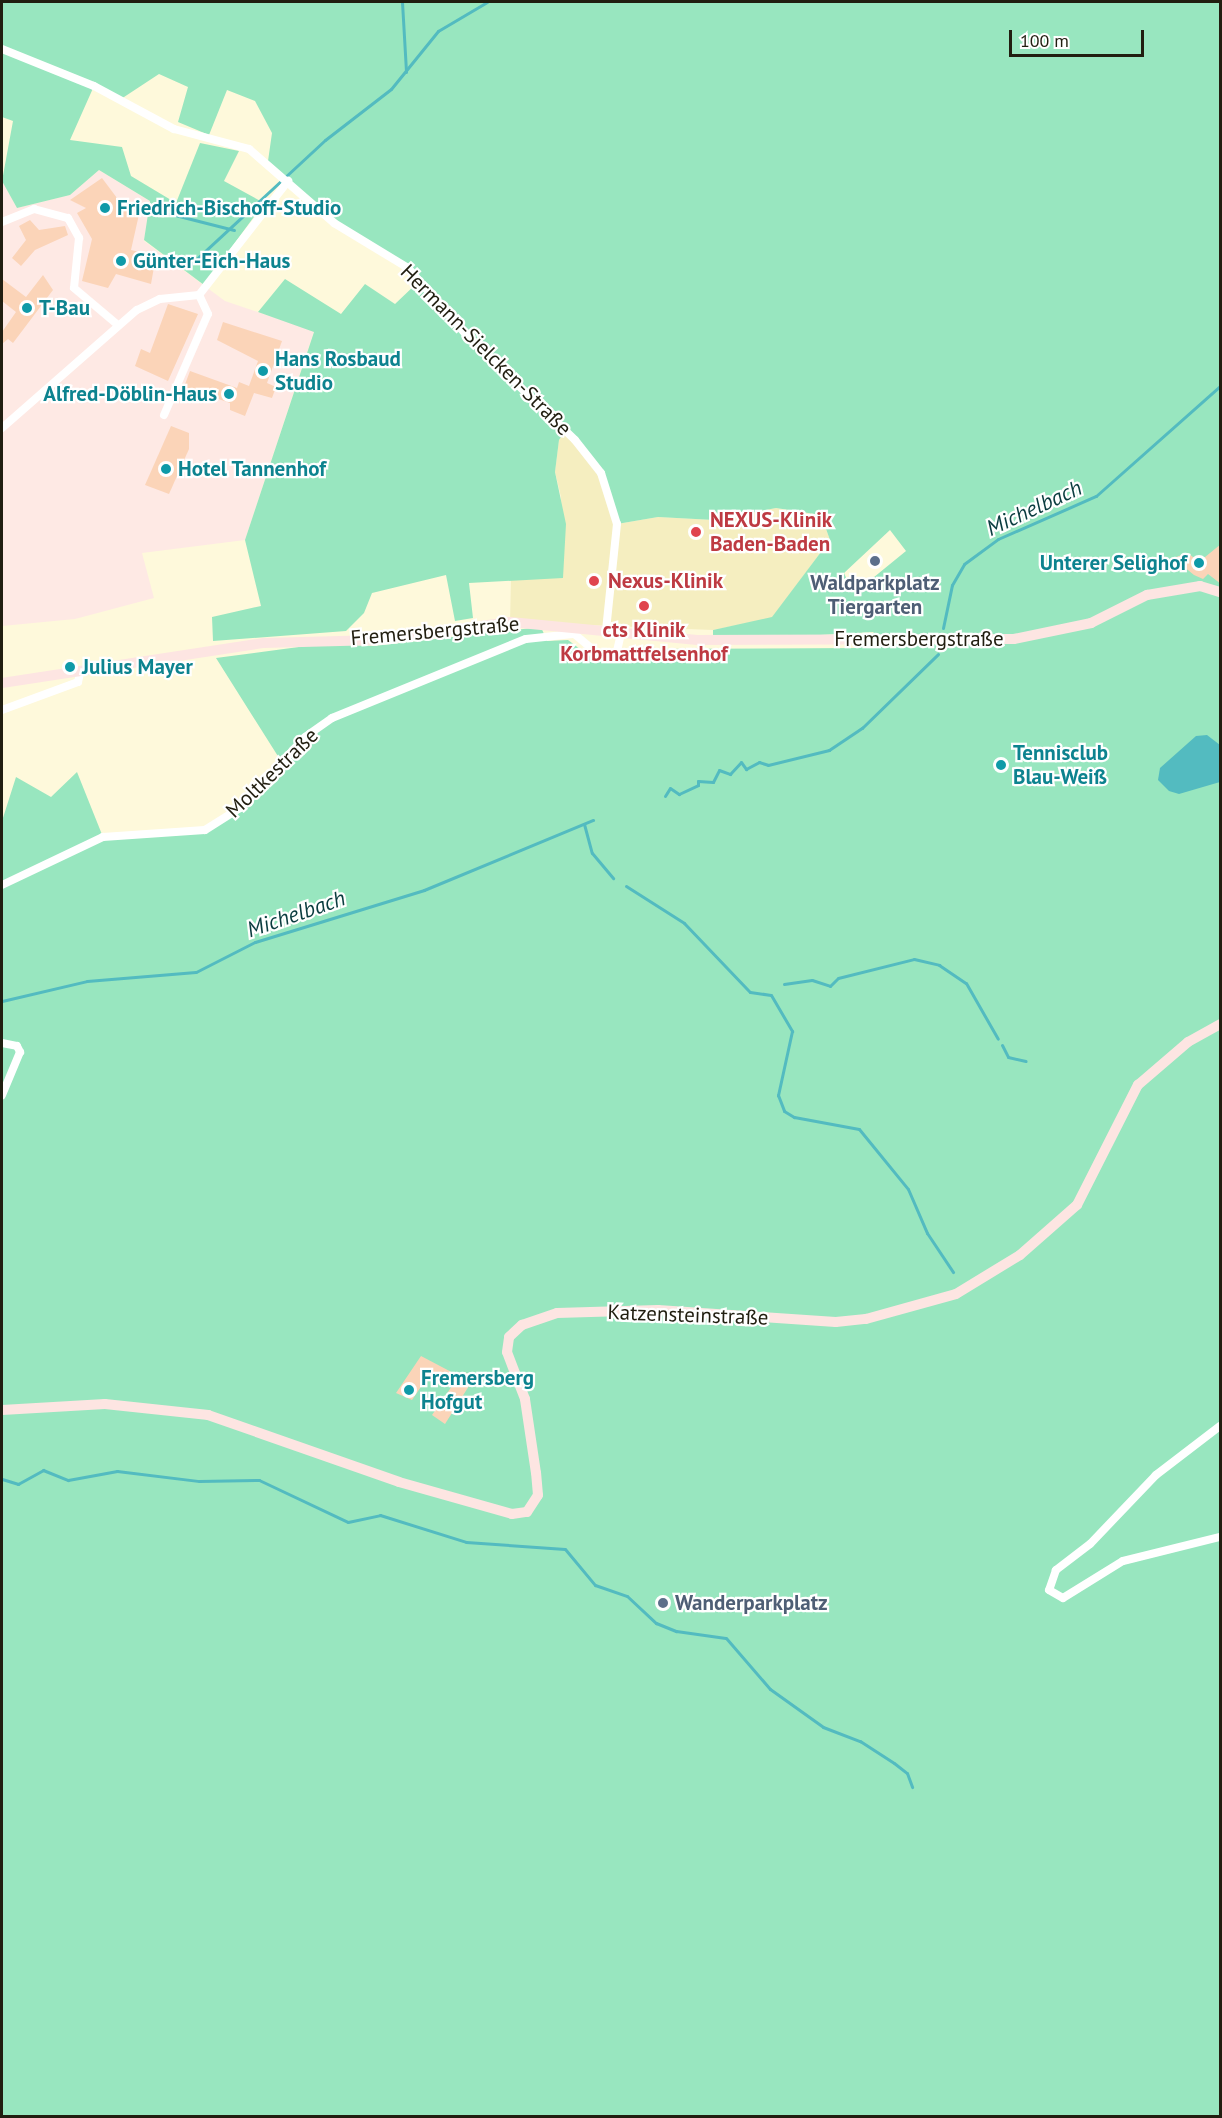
<!DOCTYPE html>
<meta charset="utf-8">
<style>
body{margin:0}
#map{position:relative;width:1222px;height:2118px;overflow:hidden;background:#fef9db;font-family:"PT Sans",sans-serif}
div>[style]{position:absolute}
[style*='--x']{left:calc(var(--x)*1px);top:calc(var(--y)*1px);width:calc(var(--w)*1px);rotate:calc(var(--a)*1deg)}
.commercial>*{inset:0;background:#fee9e4}
.built>*{inset:0;background:#f5eec0}
.green>*{inset:0;background:#98e6bf}
.water>*{inset:0;background:#53bbc0}
.stream>*{height:3px;margin:-1.5px;padding:0 1.5px;transform-origin:1.5px;border-radius:1.5px;background:#53bbc0}
.building>*{inset:0;background:#fbd4b8}
.street>*{height:8px;margin:-4px;padding:0 4px;transform-origin:4px;border-radius:4px;background:#fff}
.secondary>*{height:10px;margin:-5px;padding:0 5px;transform-origin:5px;border-radius:5px;background:#fde5e2}
.dots>*{width:16px;height:16px;translate:-50% -50%;box-sizing:border-box;border:3px solid #fff;border-radius:50%}
span{translate:-50% -50%;white-space:nowrap;text-align:center;line-height:1.15;-webkit-text-stroke:4.5px #fff;paint-order:stroke}
.culture-label{font-size:21px;color:#0d838f;font-weight:700}
.left{translate:0 -50%;text-align:left}
.right{translate:-100% -50%;text-align:right}
.street-label{font-size:21px;color:#211e10}
.health-label{font-size:21px;color:#be3a42;font-weight:700}
.service-label{font-size:21px;color:#4e5e75;font-weight:700}
.water-label{font-size:22px;color:#0a3c3f;font-style:italic}
.frame{position:absolute;inset:0;border:3px solid #211e10;pointer-events:none}
.scale{position:absolute;left:1009px;top:30px;width:135px;height:27px;box-sizing:border-box;border:3px solid #211e10;border-top:0;padding-left:8px;font-size:18px;line-height:21px;white-space:nowrap;color:#211e10;-webkit-text-stroke:4px #fff;paint-order:stroke}
</style>
<div id="map">
<div class="commercial">
<i style="clip-path:polygon(99px 170px,150px 201px,144px 241px,225px 301px,314px 331px,245px 540px,142px 553px,154px 598px,75px 619px,2px 626px,2px 181px,17px 208px,70px 195px)"></i>
</div>
<div class="built">
<i style="clip-path:polygon(565px 430px,593px 462px,617px 524px,658px 517px,714px 520px,776px 508px,821px 515px,830px 540px,772px 618px,713px 630px,510px 622px,511px 579px,563px 577px,561px 497px,555px 472px,559px 440px)"></i>
</div>
<div class="green">
<i style="clip-path:polygon(evenodd,2px 2px,1220px 2px,1220px 2116px,2px 2116px,2px 821px,16px 777px,51px 797px,77px 772px,103px 837px,205px 830px,240px 808px,281px 761px,216px 658px,321px 644px,374px 646px,541px 627px,547px 641px,568px 640px,592px 658px,607px 662px,646px 649px,860px 648px,874px 632px,713px 641px,713px 630px,772px 617px,830px 540px,821px 515px,776px 508px,714px 520px,658px 517px,617px 524px,607px 487px,565px 431px,559px 440px,555px 472px,566px 524px,563px 578px,469px 583px,473px 618px,455px 621px,446px 575px,372px 593px,364px 613px,346px 631px,213px 641px,212px 617px,261px 606px,245px 540px,314px 332px,258px 312px,285px 279px,341px 314px,365px 284px,395px 304px,416px 284px,431px 297px,415px 276px,349px 234px,268px 161px,272px 133px,255px 101px,227px 90px,209px 135px,178px 122px,188px 87px,159px 74px,121px 99px,94px 86px,70px 140px,122px 147px,131px 176px,176px 203px,200px 143px,239px 151px,224px 181px,264px 203px,204px 285px,144px 240px,150px 201px,99px 170px,70px 195px,17px 208px,2px 181px,13px 121px,2px 117px,2px 2px,890px 530px,906px 551px,868px 582px,851px 589px,844px 573px,890px 530px)"></i>
</div>
<div class="water">
<i style="clip-path:polygon(1207px 735px,1220px 745px,1220px 782px,1179px 794px,1169px 791px,1158px 780px,1160px 768px,1196px 736px)"></i>
</div>
<div class="stream">
<i style="--x:402;--y:2;--w:70;--a:86.7"></i>
<i style="--x:153;--y:214;--w:18;--a:0"></i>
<i style="--x:171;--y:214;--w:65;--a:14.3"></i>
<i style="--x:190;--y:265;--w:184;--a:-42.8"></i>
<i style="--x:325;--y:140;--w:83;--a:-37.7"></i>
<i style="--x:391;--y:89;--w:75;--a:-51"></i>
<i style="--x:438;--y:31;--w:57;--a:-30.6"></i>
<i style="--x:943;--y:628;--w:44;--a:-78.2"></i>
<i style="--x:952;--y:585;--w:24;--a:-60"></i>
<i style="--x:964;--y:564;--w:42;--a:-36.3"></i>
<i style="--x:998;--y:539;--w:107;--a:-23.7"></i>
<i style="--x:1096;--y:496;--w:166;--a:-41.6"></i>
<i style="--x:665;--y:796;--w:9;--a:-58"></i>
<i style="--x:670;--y:788;--w:11;--a:34"></i>
<i style="--x:679;--y:794;--w:21;--a:-25"></i>
<i style="--x:698;--y:785;--w:4;--a:-90"></i>
<i style="--x:698;--y:781;--w:15;--a:4"></i>
<i style="--x:713;--y:782;--w:13;--a:-63"></i>
<i style="--x:719;--y:770;--w:12;--a:20"></i>
<i style="--x:730;--y:774;--w:16;--a:-47"></i>
<i style="--x:741;--y:762;--w:9;--a:54"></i>
<i style="--x:746;--y:769;--w:15;--a:-28"></i>
<i style="--x:759;--y:762;--w:9;--a:18"></i>
<i style="--x:768;--y:765;--w:63;--a:-13.8"></i>
<i style="--x:829;--y:750;--w:40;--a:-34"></i>
<i style="--x:862;--y:728;--w:106;--a:-44.2"></i>
<i style="--x:584;--y:824;--w:30;--a:75"></i>
<i style="--x:592;--y:853;--w:33;--a:50"></i>
<i style="--x:626;--y:886;--w:69;--a:32.5"></i>
<i style="--x:684;--y:923;--w:95;--a:46.3"></i>
<i style="--x:750;--y:992;--w:21;--a:8"></i>
<i style="--x:771;--y:995;--w:42;--a:59.7"></i>
<i style="--x:792;--y:1031;--w:66;--a:102.3"></i>
<i style="--x:778;--y:1095;--w:17;--a:69"></i>
<i style="--x:784;--y:1111;--w:12;--a:31"></i>
<i style="--x:794;--y:1117;--w:66;--a:10.5"></i>
<i style="--x:859;--y:1129;--w:77;--a:50.8"></i>
<i style="--x:908;--y:1189;--w:48;--a:66.6"></i>
<i style="--x:927;--y:1233;--w:47;--a:56.3"></i>
<i style="--x:784;--y:984;--w:28;--a:-8"></i>
<i style="--x:812;--y:980;--w:19;--a:18"></i>
<i style="--x:830;--y:986;--w:11;--a:-45"></i>
<i style="--x:838;--y:978;--w:78;--a:-14"></i>
<i style="--x:914;--y:959;--w:26;--a:13"></i>
<i style="--x:939;--y:965;--w:32;--a:34"></i>
<i style="--x:966;--y:983;--w:64;--a:60.3"></i>
<i style="--x:2;--y:1001;--w:87;--a:-13.2"></i>
<i style="--x:87;--y:981;--w:109;--a:-4.7"></i>
<i style="--x:196;--y:972;--w:66;--a:-27"></i>
<i style="--x:255;--y:942;--w:177;--a:-17.1"></i>
<i style="--x:424;--y:890;--w:183;--a:-22.5"></i>
<i style="--x:1002;--y:1045;--w:13;--a:63"></i>
<i style="--x:1008;--y:1057;--w:18;--a:13"></i>
<i style="--x:2;--y:1479;--w:17;--a:17"></i>
<i style="--x:18;--y:1484;--w:29;--a:-29"></i>
<i style="--x:43;--y:1470;--w:27;--a:22"></i>
<i style="--x:68;--y:1480;--w:50;--a:-10.4"></i>
<i style="--x:117;--y:1471;--w:83;--a:7"></i>
<i style="--x:199;--y:1481;--w:60;--a:-1"></i>
<i style="--x:259;--y:1480;--w:98;--a:25.3"></i>
<i style="--x:348;--y:1522;--w:33;--a:-12"></i>
<i style="--x:380;--y:1515;--w:90;--a:17.4"></i>
<i style="--x:466;--y:1542;--w:99;--a:4"></i>
<i style="--x:565;--y:1549;--w:47;--a:50.2"></i>
<i style="--x:595;--y:1585;--w:34;--a:19"></i>
<i style="--x:627;--y:1596;--w:40;--a:43"></i>
<i style="--x:656;--y:1623;--w:22;--a:22"></i>
<i style="--x:676;--y:1631;--w:50;--a:8"></i>
<i style="--x:726;--y:1638;--w:67;--a:49.2"></i>
<i style="--x:770;--y:1689;--w:65;--a:35.6"></i>
<i style="--x:823;--y:1727;--w:40;--a:21"></i>
<i style="--x:860;--y:1741;--w:40;--a:32.9"></i>
<i style="--x:894;--y:1763;--w:16;--a:38"></i>
<i style="--x:907;--y:1773;--w:15;--a:70"></i>
</div>
<div class="building">
<i style="clip-path:polygon(102px 178px,123px 206px,140px 210px,131px 250px,156px 256px,151px 284px,116px 274px,108px 288px,82px 281px,92px 239px,77px 213px,86px 208px,70px 200px)"></i>
<i style="clip-path:polygon(30px 220px,39px 230px,65px 226px,68px 235px,35px 250px,21px 266px,12px 258px,26px 240px,19px 226px)"></i>
<i style="clip-path:polygon(43px 275px,53px 290px,13px 343px,8px 339px,2px 344px,2px 332px,16px 312px,2px 301px,2px 279px,26px 297px)"></i>
<i style="clip-path:polygon(168px 304px,198px 314px,168px 381px,135px 366px,141px 349px,150px 353px)"></i>
<i style="clip-path:polygon(223px 322px,282px 341px,267px 383px,276px 387px,272px 398px,254px 393px,245px 416px,230px 410px,230px 403px,184px 387px,190px 371px,237px 388px,239px 382px,249px 386px,258px 361px,217px 340px)"></i>
<i style="clip-path:polygon(171px 426px,189px 433px,189px 449px,169px 494px,145px 485px)"></i>
<i style="clip-path:polygon(1221px 544px,1221px 584px,1208px 574px,1203px 579px,1194px 575px,1173px 558px,1188px 553px,1199px 562px)"></i>
<i style="clip-path:polygon(421px 1356px,459px 1376px,465px 1372px,474px 1378px,445px 1424px,432px 1415px,452px 1386px,431px 1372px,412px 1400px,396px 1393px)"></i>
</div>
<div class="street">
<i style="--x:2;--y:49;--w:99;--a:21.9"></i>
<i style="--x:94;--y:86;--w:91;--a:28.3"></i>
<i style="--x:174;--y:129;--w:78;--a:14.9"></i>
<i style="--x:249;--y:149;--w:113;--a:41"></i>
<i style="--x:334;--y:223;--w:87;--a:31.3"></i>
<i style="--x:408;--y:268;--w:93;--a:48.9"></i>
<i style="--x:469;--y:338;--w:147;--a:43.9"></i>
<i style="--x:575;--y:440;--w:42;--a:51.8"></i>
<i style="--x:601;--y:473;--w:53;--a:72.6"></i>
<i style="--x:617;--y:524;--w:108;--a:95.9"></i>
<i style="--x:2;--y:222;--w:35;--a:-22"></i>
<i style="--x:34;--y:209;--w:35;--a:15"></i>
<i style="--x:68;--y:218;--w:23;--a:61"></i>
<i style="--x:79;--y:238;--w:50;--a:95.7"></i>
<i style="--x:74;--y:288;--w:57;--a:40.1"></i>
<i style="--x:164;--y:415;--w:110;--a:-66.5"></i>
<i style="--x:208;--y:314;--w:21;--a:-115"></i>
<i style="--x:2;--y:428;--w:179;--a:-41.2"></i>
<i style="--x:137;--y:310;--w:25;--a:-26"></i>
<i style="--x:160;--y:299;--w:39;--a:-6"></i>
<i style="--x:199;--y:295;--w:145;--a:-52"></i>
<i style="--x:572;--y:632;--w:39;--a:40"></i>
<i style="--x:602;--y:657;--w:16;--a:-22"></i>
<i style="--x:617;--y:651;--w:18;--a:-77"></i>
<i style="--x:2;--y:710;--w:81;--a:-20.2"></i>
<i style="--x:78;--y:682;--w:9;--a:-77"></i>
<i style="--x:2;--y:885;--w:112;--a:-25.4"></i>
<i style="--x:103;--y:837;--w:102;--a:-3.9"></i>
<i style="--x:205;--y:830;--w:41;--a:-32.2"></i>
<i style="--x:240;--y:808;--w:96;--a:-47.5"></i>
<i style="--x:305;--y:737;--w:33;--a:-35"></i>
<i style="--x:332;--y:718;--w:209;--a:-22.2"></i>
<i style="--x:526;--y:639;--w:47;--a:-6.1"></i>
<i style="--x:2;--y:1043;--w:15;--a:11"></i>
<i style="--x:17;--y:1046;--w:7;--a:63"></i>
<i style="--x:20;--y:1052;--w:47;--a:112.7"></i>
<i style="--x:1220;--y:1426;--w:81;--a:142.6"></i>
<i style="--x:1156;--y:1475;--w:95;--a:133.7"></i>
<i style="--x:1090;--y:1544;--w:43;--a:142.6"></i>
<i style="--x:1056;--y:1570;--w:21;--a:109"></i>
<i style="--x:1049;--y:1590;--w:16;--a:30"></i>
<i style="--x:1063;--y:1598;--w:70;--a:-31.7"></i>
<i style="--x:1123;--y:1561;--w:100;--a:-13.9"></i>
</div>
<div class="secondary">
<i style="--x:2;--y:683;--w:265;--a:-8.7"></i>
<i style="--x:264;--y:643;--w:114;--a:-1.5"></i>
<i style="--x:378;--y:640;--w:133;--a:-7.8"></i>
<i style="--x:510;--y:622;--w:188;--a:5.5"></i>
<i style="--x:697;--y:640;--w:317;--a:-0.2"></i>
<i style="--x:1014;--y:639;--w:79;--a:-11.7"></i>
<i style="--x:1091;--y:623;--w:63;--a:-26.6"></i>
<i style="--x:1147;--y:595;--w:54;--a:-9.6"></i>
<i style="--x:1200;--y:586;--w:21;--a:17"></i>
<i style="--x:2;--y:1410;--w:103;--a:-3.3"></i>
<i style="--x:105;--y:1404;--w:104;--a:6.1"></i>
<i style="--x:208;--y:1415;--w:202;--a:19.3"></i>
<i style="--x:399;--y:1482;--w:117;--a:15.8"></i>
<i style="--x:512;--y:1514;--w:15;--a:-8"></i>
<i style="--x:527;--y:1512;--w:20;--a:-57"></i>
<i style="--x:538;--y:1495;--w:22;--a:-95"></i>
<i style="--x:536;--y:1473;--w:75;--a:-98.5"></i>
<i style="--x:525;--y:1399;--w:50;--a:-111"></i>
<i style="--x:507;--y:1352;--w:15;--a:-82"></i>
<i style="--x:509;--y:1337;--w:18;--a:-43"></i>
<i style="--x:522;--y:1325;--w:37;--a:-19"></i>
<i style="--x:557;--y:1313;--w:101;--a:-1.7"></i>
<i style="--x:658;--y:1310;--w:178;--a:3.9"></i>
<i style="--x:836;--y:1322;--w:30;--a:-6"></i>
<i style="--x:866;--y:1319;--w:93;--a:-15.5"></i>
<i style="--x:956;--y:1294;--w:75;--a:-31.4"></i>
<i style="--x:1020;--y:1255;--w:76;--a:-41.3"></i>
<i style="--x:1077;--y:1205;--w:135;--a:-63.1"></i>
<i style="--x:1138;--y:1085;--w:66;--a:-40.7"></i>
<i style="--x:1188;--y:1042;--w:37;--a:-29"></i>
</div>
<div class="dots">
<i style="left:105px;top:208px;background:#0f9aa8"></i>
<i style="left:121px;top:261px;background:#0f9aa8"></i>
<i style="left:27px;top:308px;background:#0f9aa8"></i>
<i style="left:263px;top:371px;background:#0f9aa8"></i>
<i style="left:229px;top:394px;background:#0f9aa8"></i>
<i style="left:166px;top:469px;background:#0f9aa8"></i>
<i style="left:696px;top:532px;background:#e0444e"></i>
<i style="left:875px;top:561px;background:#5c6f8a"></i>
<i style="left:1199px;top:563px;background:#0f9aa8"></i>
<i style="left:594px;top:581px;background:#e0444e"></i>
<i style="left:644px;top:606px;background:#e0444e"></i>
<i style="left:70px;top:667px;background:#0f9aa8"></i>
<i style="left:1001px;top:765px;background:#0f9aa8"></i>
<i style="left:409px;top:1390px;background:#0f9aa8"></i>
<i style="left:663px;top:1603px;background:#5c6f8a"></i>
</div>
<div class="culture-label">
<span class="left" style="left:117px;top:208px">Friedrich-Bischoff-Studio</span>
<span class="left" style="left:133px;top:261px">Günter-Eich-Haus</span>
<span class="left" style="left:39px;top:308px">T-Bau</span>
<span class="left" style="left:275px;top:371px">Hans Rosbaud<br>Studio</span>
<span class="right" style="left:217px;top:394px">Alfred-Döblin-Haus</span>
<span class="left" style="left:178px;top:469px">Hotel Tannenhof</span>
<span class="right" style="left:1187px;top:563px">Unterer Selighof</span>
<span class="left" style="left:82px;top:667px">Julius Mayer</span>
<span class="left" style="left:1013px;top:765px">Tennisclub<br>Blau-Weiß</span>
<span class="left" style="left:421px;top:1390px">Fremersberg<br>Hofgut</span>
</div>
<div class="street-label">
<span style="left:486px;top:350px;rotate:45deg">Hermann-Sielcken-Straße</span>
<span style="left:435px;top:631px;rotate:-5deg">Fremersbergstraße</span>
<span style="left:919px;top:639px">Fremersbergstraße</span>
<span style="left:272px;top:773px;rotate:-44deg">Moltkestraße</span>
<span style="left:688px;top:1315px;rotate:2deg">Katzensteinstraße</span>
</div>
<div class="health-label">
<span class="left" style="left:710px;top:532px">NEXUS-Klinik<br>Baden-Baden</span>
<span class="left" style="left:608px;top:581px">Nexus-Klinik</span>
<span style="left:644px;top:642px">cts Klinik<br>Korbmattfelsenhof</span>
</div>
<div class="service-label">
<span style="left:875px;top:595px">Waldparkplatz<br>Tiergarten</span>
<span class="left" style="left:675px;top:1603px">Wanderparkplatz</span>
</div>
<div class="water-label">
<span style="left:1034px;top:508px;rotate:-25deg">Michelbach</span>
<span style="left:296px;top:914px;rotate:-19deg">Michelbach</span>
</div>
<div class="frame"></div>
<div class="scale">100 m</div>
</div>
